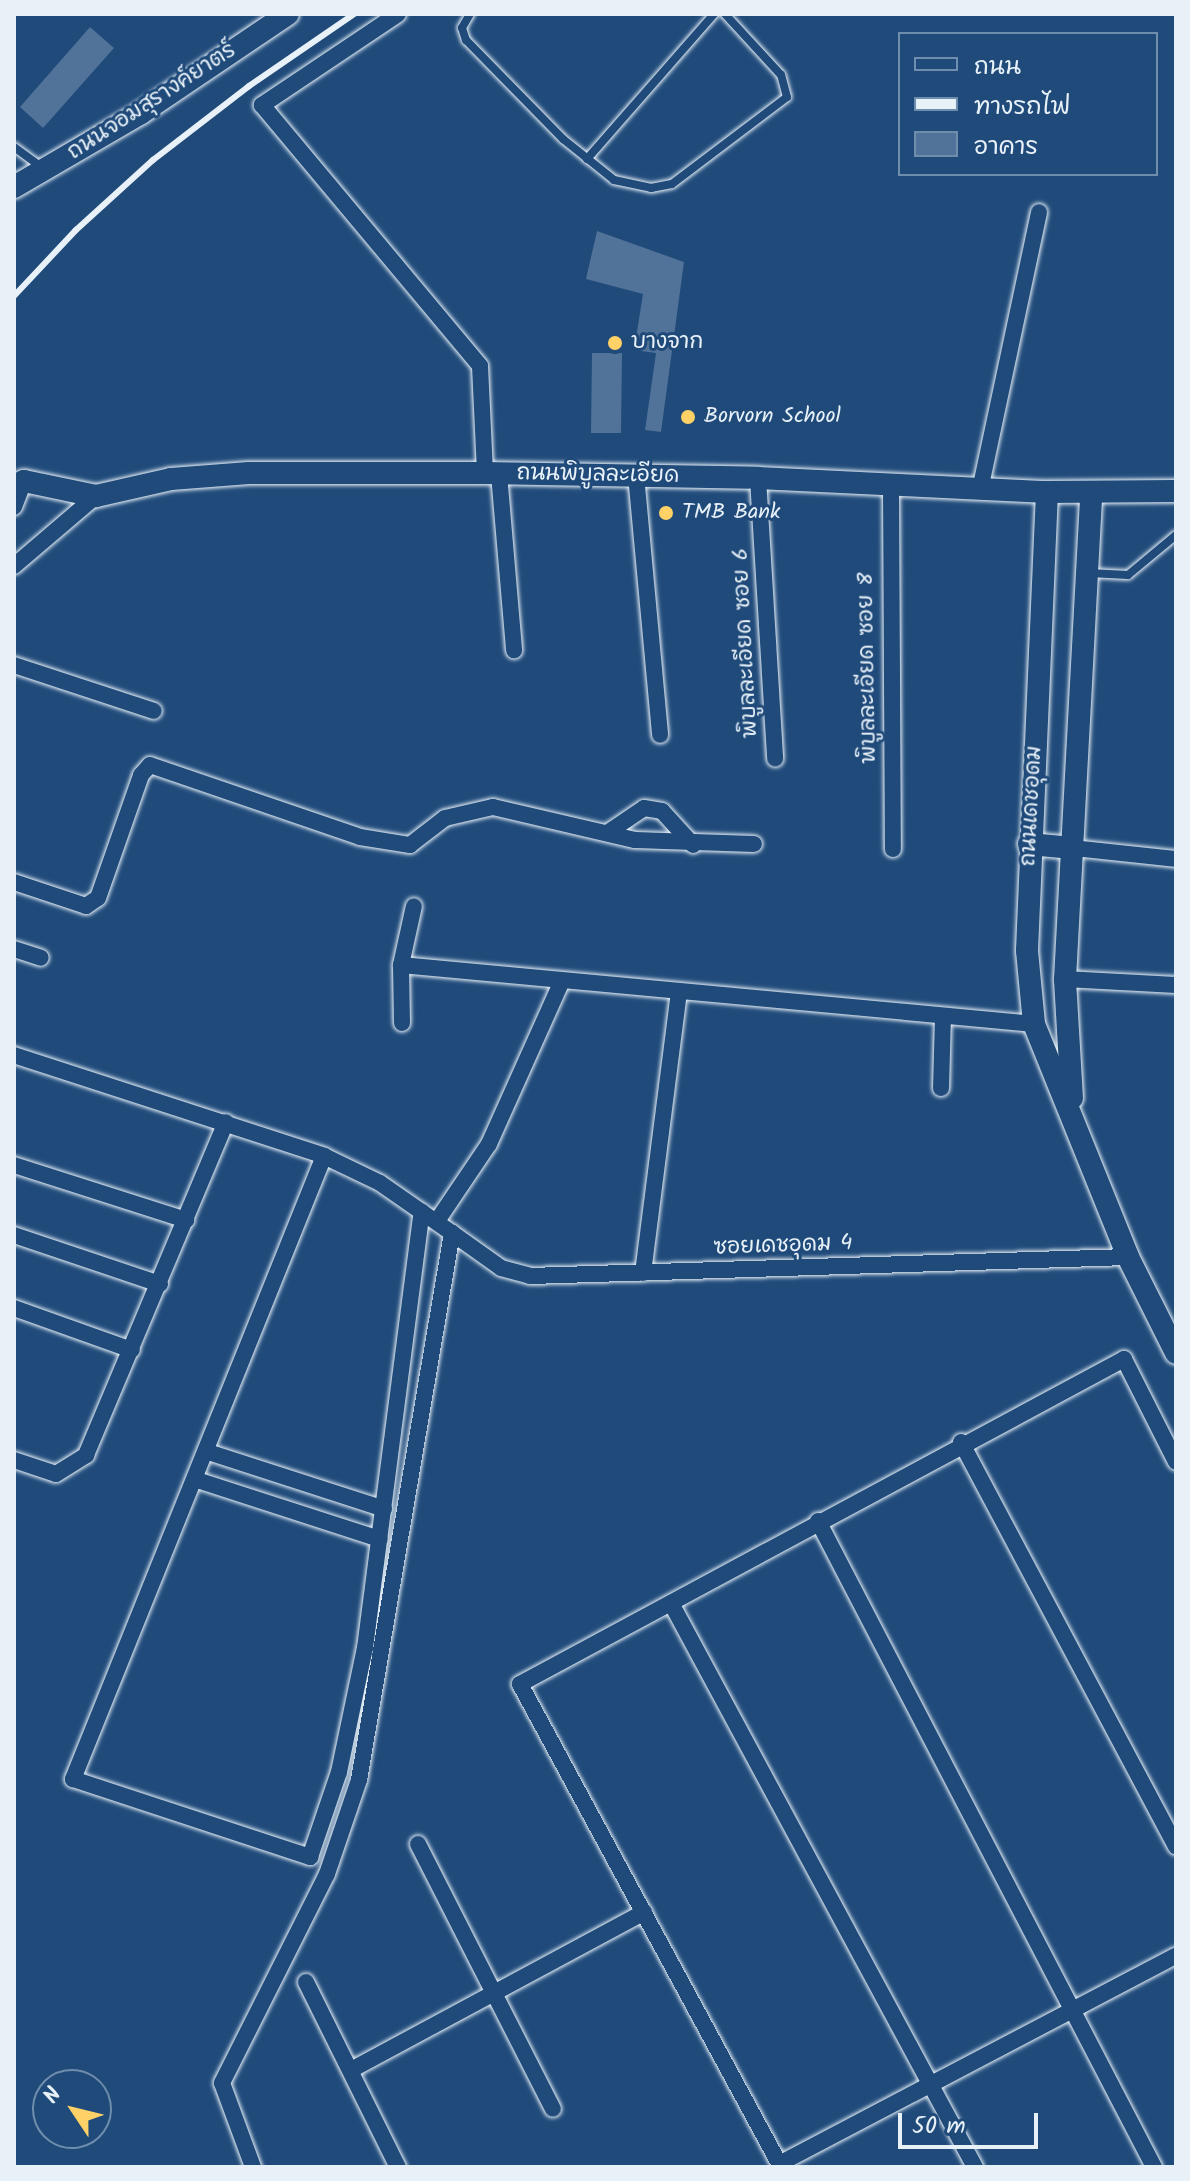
<!DOCTYPE html>
<meta charset="utf-8">
<style>
body{margin:0}
#map{position:relative;width:1190px;height:2181px;overflow:hidden;background:#1f4a7a;font-family:Kalam,"Playpen Sans Thai",sans-serif}
div>[style]{position:absolute}
[style*='--x']{left:calc(var(--x)*1px);top:calc(var(--y)*1px);width:calc(var(--w)*1px);rotate:calc(var(--a)*1deg)}
.building>*{inset:0;background:#517399}
.roads{filter:drop-shadow(0 0 2px #e8f1f8) drop-shadow(0 0 2px #e8f1f8)}
.service>*{height:8px;margin:-4px;padding:0 4px;transform-origin:4px;border-radius:4px;background:#1f4a7a}
.minor>*{height:16px;margin:-8px;padding:0 8px;transform-origin:8px;border-radius:8px;background:#1f4a7a}
.secondary>*{height:22px;margin:-11px;padding:0 11px;transform-origin:11px;border-radius:11px;background:#1f4a7a}
.rail>*{height:6px;margin:-3px;padding:0 3px;transform-origin:3px;border-radius:3px;background:#e8f1f8}
.dots>*{width:22px;height:22px;translate:-50% -50%;box-sizing:border-box;border:4px solid #1f4a7a;border-radius:50%}
span{translate:-50% -50%;white-space:nowrap;text-align:center;line-height:1.15;-webkit-text-stroke:6px #1f4a7a;paint-order:stroke}
.street-label{font-size:22px;color:#e8f1f8}
.poi-label{font-size:22px;color:#e8f1f8}
.left{translate:0 -50%;text-align:left}
.frame{position:absolute;inset:0;border:16px solid #e8f1f8;pointer-events:none}
.legend{position:absolute;left:898px;top:32px;width:260px;height:144px;box-sizing:border-box;background:#1f4a7a;border:2px solid #6f8dac;margin:0;padding:10px 14px;list-style:none;font-size:24px;color:#e8f1f8}
.legend li{display:flex;align-items:center;gap:16px;height:40px}
.legend b{width:40px;border:2px solid #6f8dac}
.north{position:absolute;left:32px;top:2069px;width:80px;height:80px;box-sizing:border-box;background:#1f4a7a;border:2px solid #6f8dac;border-radius:50%;rotate:305deg;font-size:22px;font-weight:700;line-height:32px;text-align:center;color:#e8f1f8}
.north::after{content:'';display:block;margin:auto;width:28px;height:36px;background:#ffd166;clip-path:polygon(50% 0,100% 100%,50% 72%,0 100%)}
.scale{position:absolute;left:898px;top:2113px;width:140px;height:36px;box-sizing:border-box;border:4px solid #e8f1f8;border-top:0;padding-left:10px;font-size:24px;line-height:28px;white-space:nowrap;color:#e8f1f8;-webkit-text-stroke:6px #1f4a7a;paint-order:stroke}
</style>
<div id="map">
<div class="building">
<i style="clip-path:polygon(90px 27px,114px 48px,43px 128px,20px 107px)"></i>
<i style="clip-path:polygon(597px 231px,684px 262px,661px 432px,645px 430px,656px 353px,634px 350px,643px 294px,586px 279px)"></i>
<i style="clip-path:polygon(592px 353px,622px 353px,621px 433px,591px 433px)"></i>
</div>
<div class="roads">
<div class="service">
<i style="--x:470;--y:14;--w:16;--a:120"></i>
<i style="--x:462;--y:28;--w:13;--a:72"></i>
<i style="--x:466;--y:40;--w:139;--a:45.6"></i>
<i style="--x:563;--y:139;--w:65;--a:38.8"></i>
<i style="--x:614;--y:180;--w:38;--a:12"></i>
<i style="--x:651;--y:188;--w:21;--a:-11"></i>
<i style="--x:672;--y:184;--w:144;--a:-37.1"></i>
<i style="--x:787;--y:97;--w:23;--a:-105"></i>
<i style="--x:781;--y:75;--w:83;--a:-132.6"></i>
<i style="--x:14;--y:147;--w:36;--a:36"></i>
<i style="--x:587;--y:159;--w:193;--a:-48.8"></i>
<i style="--x:1089;--y:573;--w:39;--a:3"></i>
<i style="--x:1128;--y:575;--w:62;--a:-39.8"></i>
</div>
<div class="minor">
<i style="--x:398;--y:14;--w:164;--a:146.2"></i>
<i style="--x:262;--y:105;--w:340;--a:50.1"></i>
<i style="--x:480;--y:366;--w:107;--a:87.3"></i>
<i style="--x:499;--y:474;--w:177;--a:85.1"></i>
<i style="--x:636;--y:475;--w:261;--a:84.7"></i>
<i style="--x:758;--y:478;--w:281;--a:86.5"></i>
<i style="--x:891;--y:487;--w:362;--a:89.7"></i>
<i style="--x:980;--y:490;--w:284;--a:-78"></i>
<i style="--x:14;--y:507;--w:28;--a:-69"></i>
<i style="--x:14;--y:566;--w:108;--a:-40.5"></i>
<i style="--x:14;--y:665;--w:147;--a:18.2"></i>
<i style="--x:610;--y:831;--w:41;--a:-34.1"></i>
<i style="--x:644;--y:808;--w:18;--a:9"></i>
<i style="--x:662;--y:811;--w:46;--a:47.6"></i>
<i style="--x:1073;--y:848;--w:104;--a:6.1"></i>
<i style="--x:14;--y:882;--w:76;--a:18.4"></i>
<i style="--x:86;--y:906;--w:14;--a:-34"></i>
<i style="--x:98;--y:898;--w:130;--a:-70.7"></i>
<i style="--x:141;--y:775;--w:13;--a:-48"></i>
<i style="--x:150;--y:765;--w:222;--a:18.9"></i>
<i style="--x:360;--y:837;--w:51;--a:9.1"></i>
<i style="--x:410;--y:845;--w:44;--a:-37.6"></i>
<i style="--x:445;--y:818;--w:49;--a:-12.9"></i>
<i style="--x:493;--y:807;--w:146;--a:13.1"></i>
<i style="--x:635;--y:840;--w:119;--a:1.9"></i>
<i style="--x:14;--y:949;--w:28;--a:18"></i>
<i style="--x:401;--y:965;--w:636;--a:5.32"></i>
<i style="--x:1065;--y:979;--w:111;--a:3.1"></i>
<i style="--x:402;--y:1023;--w:58;--a:-91"></i>
<i style="--x:401;--y:965;--w:60;--a:-77.6"></i>
<i style="--x:14;--y:1055;--w:326;--a:18"></i>
<i style="--x:324;--y:1156;--w:62;--a:25.7"></i>
<i style="--x:380;--y:1183;--w:88;--a:34.8"></i>
<i style="--x:452;--y:1233;--w:555;--a:99.65"></i>
<i style="--x:359;--y:1780;--w:99;--a:108.8"></i>
<i style="--x:327;--y:1874;--w:234;--a:116.7"></i>
<i style="--x:222;--y:2083;--w:90;--a:69.7"></i>
<i style="--x:941;--y:1088;--w:72;--a:-88.4"></i>
<i style="--x:324;--y:1156;--w:672;--a:111.94"></i>
<i style="--x:73;--y:1779;--w:250;--a:18.2"></i>
<i style="--x:310;--y:1857;--w:90;--a:-71.2"></i>
<i style="--x:339;--y:1772;--w:127;--a:-78.2"></i>
<i style="--x:365;--y:1648;--w:440;--a:-82.6"></i>
<i style="--x:14;--y:1165;--w:181;--a:17.7"></i>
<i style="--x:437;--y:1221;--w:93;--a:-56"></i>
<i style="--x:489;--y:1144;--w:176;--a:-65.9"></i>
<i style="--x:452;--y:1233;--w:60;--a:35.5"></i>
<i style="--x:501;--y:1268;--w:30;--a:15"></i>
<i style="--x:530;--y:1276;--w:598;--a:-1.82"></i>
<i style="--x:14;--y:1235;--w:154;--a:18.6"></i>
<i style="--x:643;--y:1273;--w:282;--a:-82.7"></i>
<i style="--x:14;--y:1308;--w:125;--a:19.6"></i>
<i style="--x:961;--y:1442;--w:458;--a:62"></i>
<i style="--x:208;--y:1452;--w:185;--a:17.9"></i>
<i style="--x:14;--y:1460;--w:44;--a:18.4"></i>
<i style="--x:56;--y:1474;--w:36;--a:-32"></i>
<i style="--x:86;--y:1455;--w:361;--a:-67.2"></i>
<i style="--x:197;--y:1480;--w:192;--a:17.9"></i>
<i style="--x:818;--y:1521;--w:728;--a:62.52"></i>
<i style="--x:671;--y:1603;--w:641;--a:61.68"></i>
<i style="--x:418;--y:1844;--w:297;--a:63"></i>
<i style="--x:306;--y:1982;--w:207;--a:63.6"></i>
<i style="--x:351;--y:2070;--w:333;--a:-28.3"></i>
<i style="--x:779;--y:2164;--w:448;--a:-27.7"></i>
<i style="--x:781;--y:2167;--w:549;--a:-118.39"></i>
<i style="--x:520;--y:1684;--w:686;--a:-28.28"></i>
<i style="--x:1124;--y:1359;--w:115;--a:63.2"></i>
</div>
<div class="secondary">
<i style="--x:14;--y:187;--w:147;--a:-30.2"></i>
<i style="--x:141;--y:113;--w:177;--a:-34"></i>
<i style="--x:14;--y:486;--w:11;--a:-27"></i>
<i style="--x:24;--y:481;--w:74;--a:11.8"></i>
<i style="--x:96;--y:496;--w:77;--a:-12.8"></i>
<i style="--x:171;--y:479;--w:78;--a:-4.4"></i>
<i style="--x:249;--y:473;--w:236;--a:0"></i>
<i style="--x:485;--y:473;--w:273;--a:1"></i>
<i style="--x:758;--y:478;--w:289;--a:2.8"></i>
<i style="--x:1047;--y:492;--w:129;--a:-0.4"></i>
<i style="--x:1047;--y:492;--w:459;--a:92.5"></i>
<i style="--x:1027;--y:951;--w:73;--a:84.5"></i>
<i style="--x:1034;--y:1024;--w:251;--a:68"></i>
<i style="--x:1128;--y:1257;--w:107;--a:63.4"></i>
<i style="--x:1029;--y:844;--w:44;--a:5.2"></i>
<i style="--x:1072;--y:1098;--w:119;--a:-93.4"></i>
<i style="--x:1065;--y:979;--w:487;--a:-86.9"></i>
</div>
</div>
<div class="rail">
<i style="--x:14;--y:296;--w:91;--a:-46.8"></i>
<i style="--x:76;--y:230;--w:104;--a:-42.3"></i>
<i style="--x:153;--y:160;--w:121;--a:-37.6"></i>
<i style="--x:249;--y:86;--w:127;--a:-34.4"></i>
</div>
<div class="dots">
<i style="left:615px;top:343px;background:#ffd166"></i>
<i style="left:688px;top:417px;background:#ffd166"></i>
<i style="left:666px;top:513px;background:#ffd166"></i>
</div>
<div class="street-label">
<span style="left:152px;top:102px;rotate:-33deg">ถนนจอมสุรางค์ยาตร์</span>
<span style="left:598px;top:475px;rotate:1deg">ถนนพิบูลละเอียด</span>
<span style="left:746px;top:643px;rotate:-93deg">พิบูลละเอียด ซอย 6</span>
<span style="left:868px;top:668px;rotate:-91deg">พิบูลละเอียด ซอย 8</span>
<span style="left:1032px;top:806px;rotate:-87deg">ถนนเดชอุดม</span>
<span style="left:783px;top:1246px;rotate:-2deg">ซอยเดชอุดม 4</span>
</div>
<div class="poi-label">
<span class="left" style="left:631px;top:343px">บางจาก</span>
<span class="left" style="left:704px;top:417px">Borvorn School</span>
<span class="left" style="left:682px;top:513px">TMB Bank</span>
</div>
<div class="frame"></div>
<ul class="legend">
<li><b style="height:10px;background:#1f4a7a"></b>ถนน</li>
<li><b style="height:10px;background:#e8f1f8"></b>ทางรถไฟ</li>
<li><b style="height:22px;background:#517399"></b>อาคาร</li>
</ul>
<div class="north">N</div>
<div class="scale">50 m</div>
</div>
